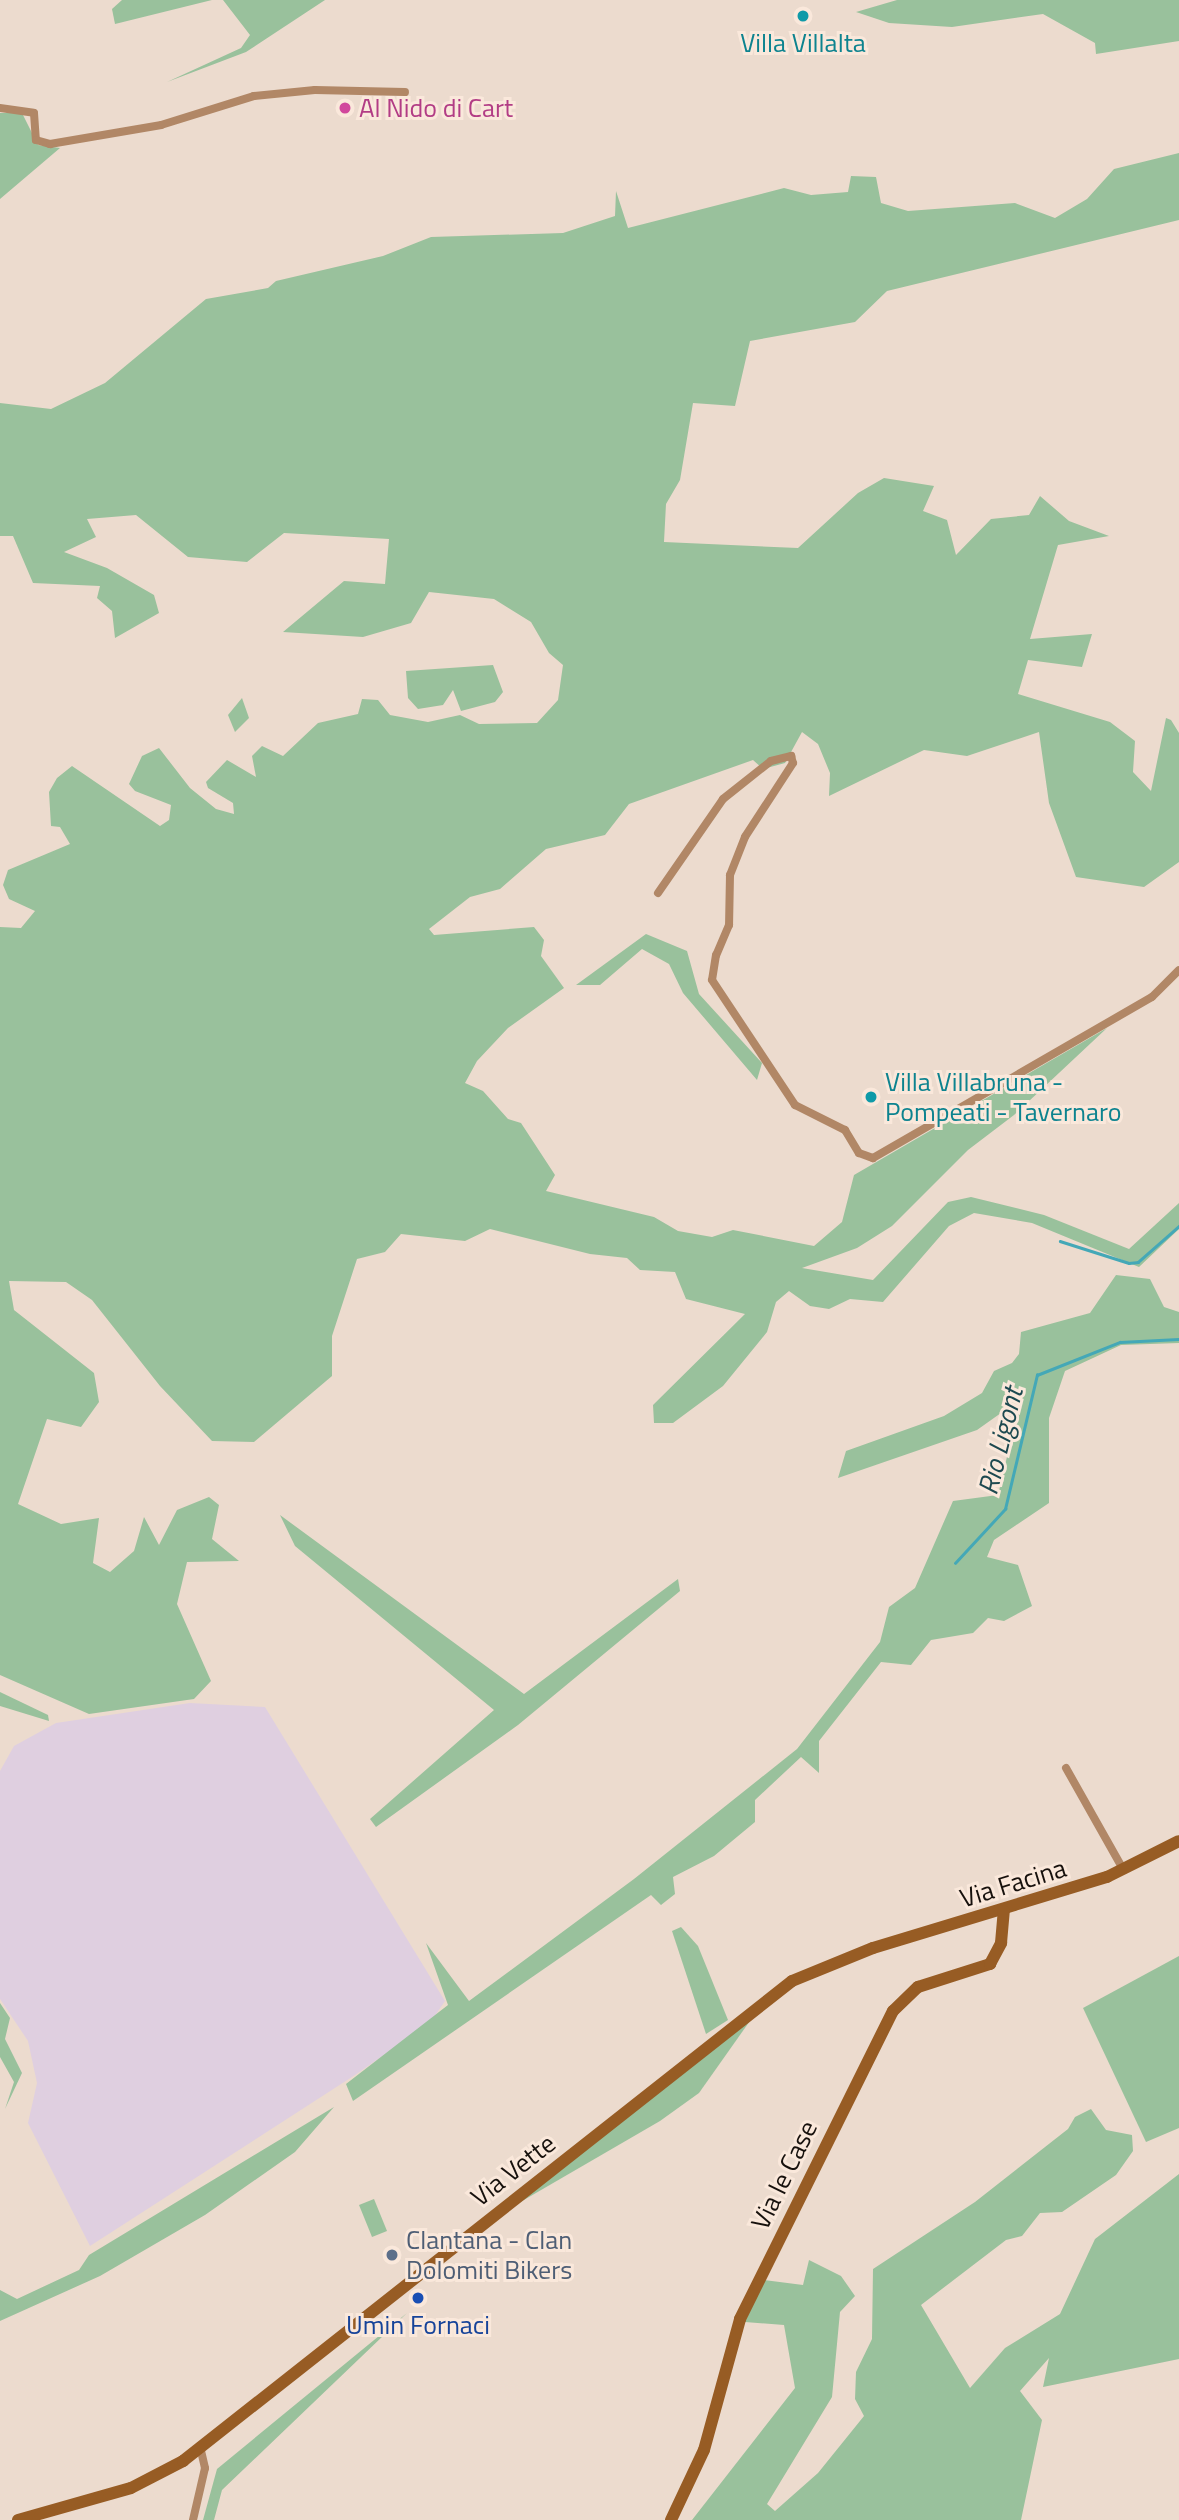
<!DOCTYPE html>
<style>
body{margin:0}
#map{position:relative;width:1179px;height:2520px;overflow:hidden;background:#ecdbce;font-family:"Titillium Web",sans-serif}
div>[style]{position:absolute}
[style*='--x']{left:calc(var(--x)*1px);top:calc(var(--y)*1px);width:calc(var(--w)*1px);rotate:calc(var(--a)*1deg)}
.industrial>*{inset:0;background:#dfcfe0}
.green>*{inset:0;background:#99c19c}
.stream>*{height:2.5px;margin:-1.25px;padding:0 1.25px;transform-origin:1.25px;border-radius:1.25px;background:#44a8b7}
.street>*{height:8px;margin:-4px;padding:0 4px;transform-origin:4px;border-radius:4px;background:#b18766}
.secondary>*{height:12px;margin:-6px;padding:0 6px;transform-origin:6px;border-radius:6px;background:#975c24}
.dots>*{width:19px;height:19px;translate:-50% -50%;box-sizing:border-box;border:4px solid #fae8db;border-radius:50%}
span{translate:-50% -50%;white-space:nowrap;text-align:center;line-height:1.15;-webkit-text-stroke:6px #fae8db;paint-order:stroke}
.culture-label{font-size:26px;color:#0d838f}
.left{translate:0 -50%;text-align:left}
.hotel-label{font-size:26px;color:#b23c85}
.street-label{font-size:26px;color:#17110d}
.service-label{font-size:26px;color:#4e5e75}
.transit-label{font-size:26px;color:#164399}
.water-label{font-size:28px;color:#1d4950;font-style:italic}
</style>
<div id="map">
<div class="industrial">
<i style="clip-path:polygon(190px 1703px,265px 1707px,445px 2001px,430px 2023px,355px 2075px,90px 2246px,28px 2123px,37px 2083px,28px 2041px,0 1999px,0 1771px,14px 1746px,56px 1723px)"></i>
</div>
<div class="green">
<i style="clip-path:polygon(122px 0,212px 0,115px 24px,112px 9px)"></i>
<i style="clip-path:polygon(223px 0,325px 0,246px 52px,167px 82px,241px 48px,250px 35px)"></i>
<i style="clip-path:polygon(897px 0,1179px 0,1179px 41px,1096px 54px,1095px 43px,1043px 14px,952px 27px,889px 23px,856px 12px)"></i>
<i style="clip-path:polygon(0 113px,22px 113px,38px 145px,60px 148px,0 199px)"></i>
<i style="clip-path:polygon(1179px 153px,1179px 220px,887px 291px,855px 322px,750px 341px,735px 406px,693px 403px,680px 480px,666px 504px,664px 542px,798px 548px,858px 493px,884px 478px,934px 486px,923px 511px,947px 520px,956px 555px,991px 519px,1029px 515px,1040px 496px,1069px 521px,1109px 536px,1058px 545px,1030px 639px,1092px 634px,1082px 667px,1028px 660px,1018px 694px,1110px 722px,1135px 741px,1133px 772px,1151px 791px,1166px 718px,1171px 720px,1179px 733px,1179px 862px,1144px 887px,1076px 877px,1049px 803px,1039px 732px,967px 756px,924px 750px,829px 796px,830px 773px,818px 744px,802px 732px,785px 763px,763px 769px,753px 760px,629px 804px,605px 835px,546px 849px,500px 889px,470px 897px,429px 929px,434px 935px,534px 927px,544px 940px,541px 956px,564px 988px,508px 1028px,477px 1061px,465px 1083px,483px 1091px,508px 1119px,521px 1123px,555px 1175px,546px 1191px,654px 1217px,678px 1231px,712px 1237px,733px 1230px,814px 1246px,842px 1222px,854px 1175px,1107px 1028px,1014px 1115px,968px 1150px,892px 1226px,857px 1248px,802px 1268px,873px 1280px,948px 1202px,971px 1197px,1044px 1215px,1129px 1249px,1179px 1203px,1179px 1229px,1139px 1267px,1032px 1223px,974px 1213px,949px 1226px,883px 1302px,850px 1299px,829px 1309px,810px 1306px,789px 1291px,776px 1302px,767px 1332px,723px 1386px,673px 1423px,654px 1423px,653px 1405px,745px 1314px,686px 1299px,675px 1272px,640px 1270px,627px 1258px,590px 1254px,490px 1229px,465px 1241px,401px 1234px,385px 1252px,357px 1259px,332px 1336px,332px 1376px,254px 1442px,212px 1441px,160px 1386px,92px 1300px,66px 1282px,9px 1281px,14px 1310px,94px 1373px,99px 1402px,81px 1427px,47px 1419px,18px 1504px,61px 1524px,99px 1518px,93px 1563px,110px 1572px,134px 1551px,144px 1517px,159px 1545px,177px 1510px,209px 1497px,219px 1505px,212px 1539px,239px 1561px,187px 1562px,177px 1604px,211px 1681px,194px 1699px,89px 1714px,0 1675px,0 927px,21px 928px,35px 911px,9px 899px,3px 885px,8px 870px,70px 844px,60px 827px,51px 826px,49px 792px,57px 778px,72px 766px,160px 826px,169px 820px,171px 805px,135px 791px,129px 784px,142px 756px,159px 748px,190px 788px,216px 809px,234px 814px,233px 803px,208px 788px,206px 782px,227px 760px,256px 777px,252px 756px,262px 746px,283px 756px,318px 723px,358px 714px,362px 699px,378px 700px,390px 715px,428px 722px,460px 715px,479px 724px,537px 723px,558px 700px,563px 665px,549px 653px,531px 622px,494px 599px,429px 592px,411px 623px,363px 637px,283px 632px,344px 581px,385px 584px,389px 539px,284px 533px,247px 562px,188px 557px,136px 515px,87px 519px,96px 537px,64px 552px,107px 568px,154px 595px,159px 613px,115px 638px,112px 611px,97px 598px,100px 586px,33px 583px,13px 536px,0 536px,0 403px,51px 409px,105px 383px,206px 299px,268px 288px,276px 281px,383px 256px,431px 237px,563px 233px,615px 216px,616px 191px,628px 228px,784px 188px,811px 195px,848px 192px,851px 176px,876px 177px,881px 203px,908px 211px,1015px 203px,1055px 218px,1087px 199px,1114px 169px)"></i>
<i style="clip-path:polygon(493px 665px,503px 692px,495px 702px,461px 711px,453px 690px,443px 705px,418px 709px,408px 698px,406px 671px)"></i>
<i style="clip-path:polygon(242px 698px,249px 718px,235px 732px,228px 715px)"></i>
<i style="clip-path:polygon(646px 934px,687px 951px,699px 994px,762px 1063px,757px 1080px,683px 993px,669px 964px,642px 949px,600px 985px,576px 985px)"></i>
<i style="clip-path:polygon(1116px 1275px,1150px 1279px,1164px 1307px,1179px 1312px,1179px 1343px,1121px 1345px,1065px 1371px,1049px 1418px,1049px 1503px,994px 1540px,987px 1557px,1018px 1565px,1032px 1606px,1004px 1621px,988px 1618px,973px 1633px,931px 1640px,911px 1665px,881px 1662px,819px 1741px,819px 1773px,801px 1757px,755px 1800px,755px 1822px,714px 1856px,673px 1877px,675px 1894px,661px 1905px,651px 1895px,353px 2101px,346px 2084px,448px 2005px,426px 1943px,469px 2001px,634px 1879px,797px 1749px,880px 1642px,889px 1607px,915px 1588px,953px 1501px,998px 1495px,1014px 1427px,1008px 1408px,977px 1430px,838px 1478px,846px 1451px,944px 1416px,982px 1393px,994px 1371px,1012px 1363px,1019px 1354px,1021px 1332px,1090px 1313px)"></i>
<i style="clip-path:polygon(280px 1515px,524px 1694px,678px 1579px,680px 1591px,518px 1725px,376px 1827px,370px 1819px,494px 1710px,295px 1546px)"></i>
<i style="clip-path:polygon(0 1692px,48px 1715px,49px 1721px,0 1706px)"></i>
<i style="clip-path:polygon(681px 1927px,698px 1946px,728px 2020px,706px 2034px,672px 1931px)"></i>
<i style="clip-path:polygon(1179px 1956px,1179px 2128px,1146px 2142px,1083px 2008px)"></i>
<i style="clip-path:polygon(0 2003px,10px 2018px,5px 2039px,22px 2073px,5px 2109px,14px 2082px,0 2057px)"></i>
<i style="clip-path:polygon(752px 2018px,699px 2093px,660px 2121px,517px 2204px)"></i>
<i style="clip-path:polygon(334px 2107px,295px 2152px,205px 2215px,100px 2276px,0 2321px,0 2290px,17px 2299px,79px 2270px,89px 2255px)"></i>
<i style="clip-path:polygon(1091px 2109px,1106px 2130px,1132px 2135px,1133px 2151px,1116px 2175px,1062px 2212px,1040px 2213px,1022px 2236px,1006px 2240px,921px 2305px,970px 2388px,1005px 2348px,1060px 2314px,1095px 2239px,1179px 2174px,1179px 2359px,1043px 2387px,1049px 2358px,1020px 2391px,1042px 2420px,1021px 2520px,692px 2520px,795px 2388px,784px 2325px,745px 2322px,764px 2280px,803px 2285px,809px 2260px,841px 2276px,855px 2296px,840px 2312px,832px 2397px,767px 2504px,775px 2511px,818px 2473px,864px 2416px,855px 2399px,856px 2372px,872px 2339px,873px 2269px,975px 2202px,1068px 2129px,1075px 2117px)"></i>
<i style="clip-path:polygon(374px 2199px,387px 2231px,372px 2237px,359px 2205px)"></i>
<i style="clip-path:polygon(407px 2313px,222px 2490px,214px 2520px,203px 2520px,217px 2469px)"></i>
</div>
<div class="stream">
<i style="--x:1060;--y:1241;--w:72;--a:17.7"></i>
<i style="--x:1129;--y:1263;--w:9;--a:-6"></i>
<i style="--x:1138;--y:1262;--w:55;--a:-41.3"></i>
<i style="--x:955;--y:1563;--w:74;--a:-47.2"></i>
<i style="--x:1005;--y:1509;--w:138;--a:-76.6"></i>
<i style="--x:1037;--y:1375;--w:89;--a:-21.7"></i>
<i style="--x:1120;--y:1342;--w:59;--a:-2.9"></i>
</div>
<div class="street">
<i style="--x:0;--y:108;--w:34;--a:8"></i>
<i style="--x:34;--y:113;--w:27;--a:86"></i>
<i style="--x:36;--y:140;--w:15;--a:16"></i>
<i style="--x:50;--y:144;--w:113;--a:-9.7"></i>
<i style="--x:161;--y:125;--w:97;--a:-17.3"></i>
<i style="--x:254;--y:96;--w:61;--a:-5.6"></i>
<i style="--x:315;--y:90;--w:90;--a:1.3"></i>
<i style="--x:658;--y:893;--w:114;--a:-55.3"></i>
<i style="--x:723;--y:799;--w:61;--a:-38.4"></i>
<i style="--x:771;--y:761;--w:21;--a:-14"></i>
<i style="--x:791;--y:756;--w:7;--a:74"></i>
<i style="--x:793;--y:763;--w:88;--a:123"></i>
<i style="--x:745;--y:837;--w:41;--a:111.5"></i>
<i style="--x:730;--y:875;--w:50;--a:91.1"></i>
<i style="--x:729;--y:925;--w:33;--a:113"></i>
<i style="--x:716;--y:955;--w:25;--a:99"></i>
<i style="--x:712;--y:980;--w:150;--a:56.4"></i>
<i style="--x:795;--y:1105;--w:56;--a:26.6"></i>
<i style="--x:845;--y:1130;--w:27;--a:59"></i>
<i style="--x:859;--y:1153;--w:15;--a:20"></i>
<i style="--x:873;--y:1158;--w:322;--a:-30"></i>
<i style="--x:1152;--y:997;--w:38;--a:-45"></i>
<i style="--x:1066;--y:1768;--w:116;--a:60.6"></i>
<i style="--x:193;--y:2520;--w:53;--a:-77"></i>
<i style="--x:205;--y:2468;--w:23;--a:-103"></i>
</div>
<div class="secondary">
<i style="--x:18;--y:2520;--w:117;--a:-15.8"></i>
<i style="--x:131;--y:2488;--w:59;--a:-27.4"></i>
<i style="--x:183;--y:2461;--w:775;--a:-38.24"></i>
<i style="--x:792;--y:1981;--w:87;--a:-22.2"></i>
<i style="--x:873;--y:1948;--w:245;--a:-16.9"></i>
<i style="--x:1107;--y:1877;--w:80;--a:-26.6"></i>
<i style="--x:671;--y:2520;--w:77;--a:-64.8"></i>
<i style="--x:704;--y:2450;--w:136;--a:-74.6"></i>
<i style="--x:740;--y:2319;--w:344;--a:-63.6"></i>
<i style="--x:893;--y:2011;--w:35;--a:-44"></i>
<i style="--x:918;--y:1987;--w:76;--a:-17.7"></i>
<i style="--x:990;--y:1964;--w:24;--a:-62"></i>
<i style="--x:1001;--y:1943;--w:32;--a:-85"></i>
</div>
<div class="dots">
<i style="left:803px;top:16px;background:#0f9aa8"></i>
<i style="left:345px;top:108px;background:#d1479c"></i>
<i style="left:871px;top:1097px;background:#0f9aa8"></i>
<i style="left:392px;top:2255px;background:#5c6f8a"></i>
<i style="left:418px;top:2298px;background:#1a4fb4"></i>
</div>
<div class="culture-label">
<span style="left:803px;top:43px">Villa Villalta</span>
<span class="left" style="left:885px;top:1097px">Villa Villabruna -<br>Pompeati - Tavernaro</span>
</div>
<div class="hotel-label">
<span class="left" style="left:359px;top:108px">Al Nido di Cart</span>
</div>
<div class="street-label">
<span style="left:1013px;top:1883px;rotate:-17deg">Via Facina</span>
<span style="left:513px;top:2170px;rotate:-38deg">Via Vette</span>
<span style="left:784px;top:2175px;rotate:-64deg">Via le Case</span>
</div>
<div class="service-label">
<span class="left" style="left:406px;top:2255px">Clantana - Clan<br>Dolomiti Bikers</span>
</div>
<div class="transit-label">
<span style="left:418px;top:2325px">Umin Fornaci</span>
</div>
<div class="water-label">
<span style="left:1000px;top:1441px;rotate:-76deg">Rio Ligont</span>
</div>
</div>
